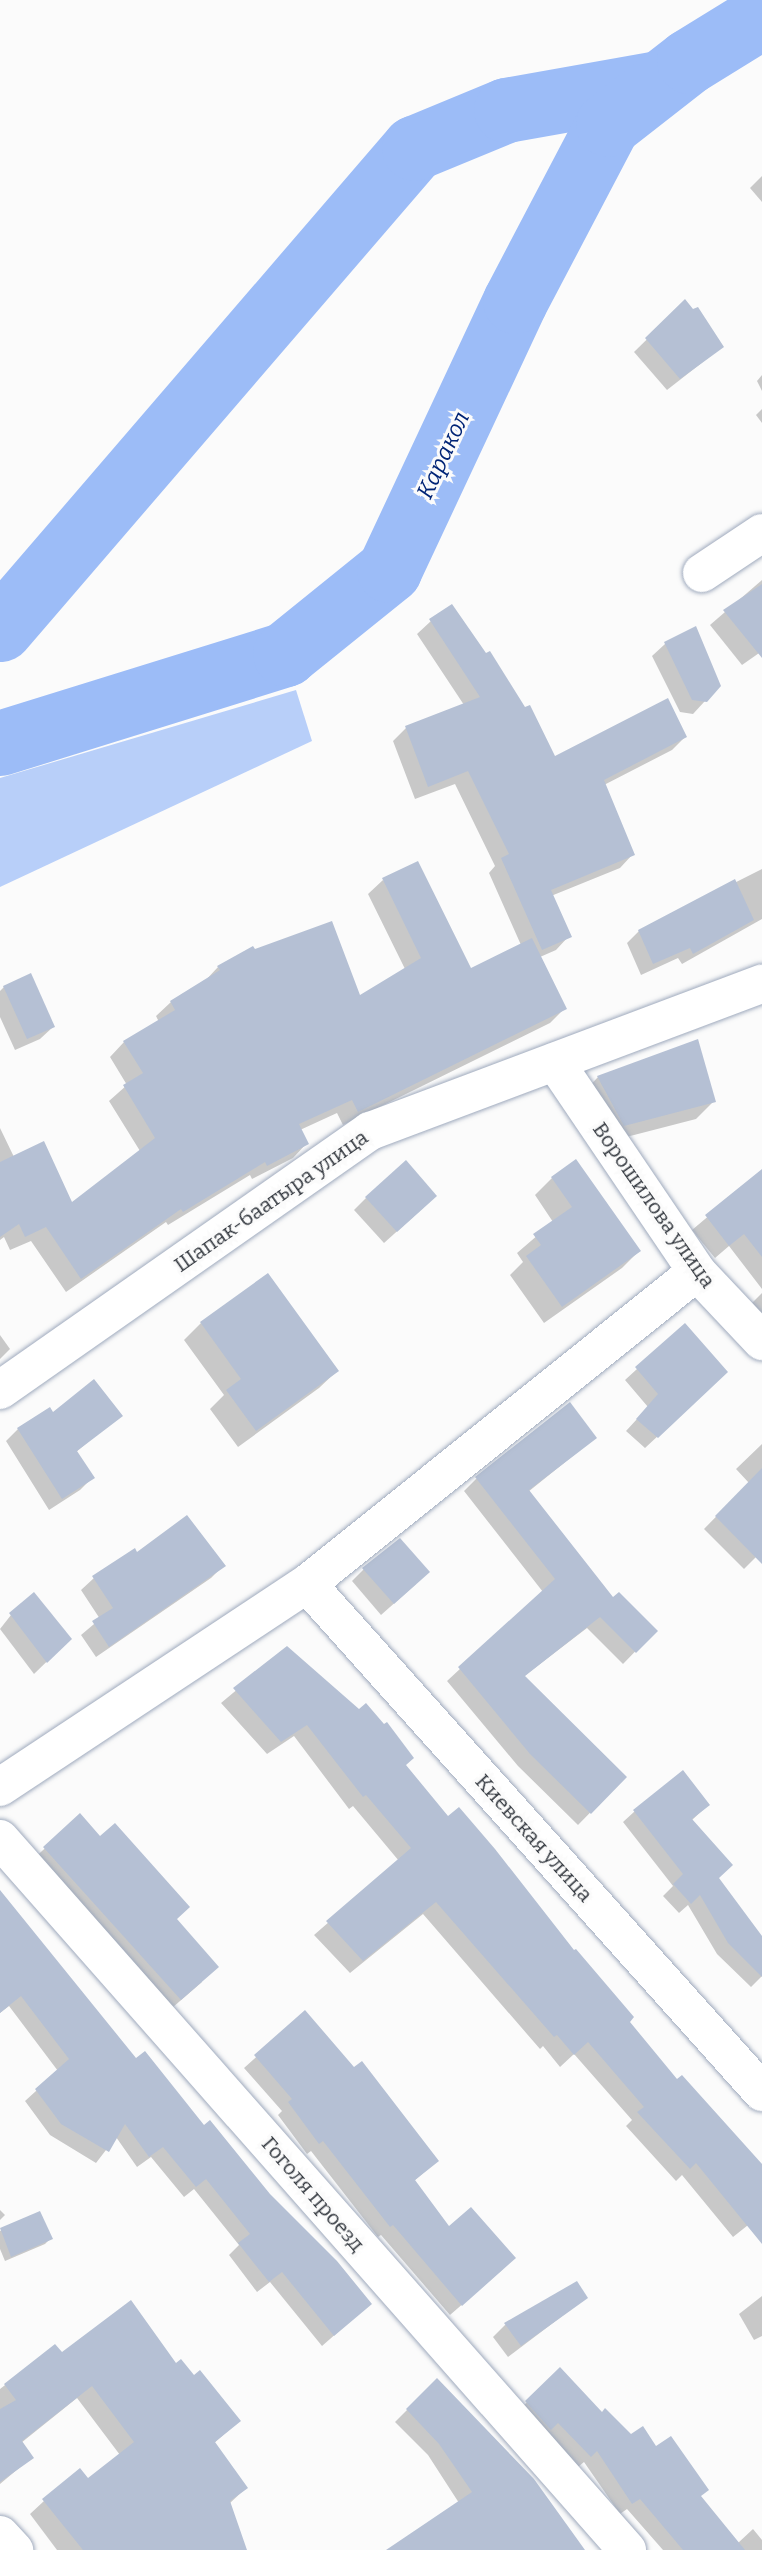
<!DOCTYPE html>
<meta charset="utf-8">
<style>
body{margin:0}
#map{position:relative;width:762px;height:2550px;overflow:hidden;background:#fbfbfb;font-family:Bitter,serif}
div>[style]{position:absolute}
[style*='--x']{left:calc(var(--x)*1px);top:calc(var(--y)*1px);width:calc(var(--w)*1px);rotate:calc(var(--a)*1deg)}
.green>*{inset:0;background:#b8cff9}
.shadow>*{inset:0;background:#0003}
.river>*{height:65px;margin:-32.5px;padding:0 32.5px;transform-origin:32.5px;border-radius:32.5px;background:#9cbcf7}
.building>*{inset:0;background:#b5c0d4}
.roads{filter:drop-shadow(0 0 2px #9faabd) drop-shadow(0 0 2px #9faabd)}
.street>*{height:38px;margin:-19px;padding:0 19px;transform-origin:19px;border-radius:19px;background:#fff}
span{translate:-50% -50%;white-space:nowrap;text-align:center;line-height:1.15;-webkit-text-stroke:6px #fbfbfb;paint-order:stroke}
.street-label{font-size:21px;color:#32373e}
.water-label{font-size:23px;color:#002476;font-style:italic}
</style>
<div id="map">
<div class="green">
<i style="clip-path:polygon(296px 690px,312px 741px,0 887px,0 778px)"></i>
</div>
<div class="shadow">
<i style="clip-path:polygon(762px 176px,762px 202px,750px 188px)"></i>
<i style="clip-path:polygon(685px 302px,722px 347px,667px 390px,634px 352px)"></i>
<i style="clip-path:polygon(762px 375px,762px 391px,757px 381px)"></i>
<i style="clip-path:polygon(762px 409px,762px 423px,756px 415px)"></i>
<i style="clip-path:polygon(762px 580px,762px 651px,742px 665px,710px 625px)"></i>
<i style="clip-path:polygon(431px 621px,554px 759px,685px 737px,672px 750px,604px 785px,633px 854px,620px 868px,551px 896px,569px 936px,556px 950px,540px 957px,565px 1008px,550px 1023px,343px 1125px,337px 1113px,300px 1130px,307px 1143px,293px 1158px,252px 1179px,250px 1175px,168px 1225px,166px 1222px,66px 1292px,31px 1241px,10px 1250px,4px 1237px,0 1240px,0 1128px,14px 1157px,71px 1205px,140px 1151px,109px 1101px,127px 1085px,110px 1057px,124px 1042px,159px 1022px,156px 1016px,171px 1002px,204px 982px,218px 967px,359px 998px,405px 969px,368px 894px,383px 880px,470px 971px,521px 945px,489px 873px,495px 866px,455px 784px,415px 799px,393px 741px,406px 728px,464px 705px,417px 634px)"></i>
<i style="clip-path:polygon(695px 628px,705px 701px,693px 714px,680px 712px,652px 656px,665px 644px)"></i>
<i style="clip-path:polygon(762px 869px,762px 919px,682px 964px,678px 958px,641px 975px,627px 943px,639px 931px)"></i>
<i style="clip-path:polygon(4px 987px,53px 1027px,40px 1039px,15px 1050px,0 1017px,0 991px)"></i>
<i style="clip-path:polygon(598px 1077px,714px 1101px,696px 1119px,607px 1142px,581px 1095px)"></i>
<i style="clip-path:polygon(762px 1171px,762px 1289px,729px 1246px,715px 1258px,692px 1230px)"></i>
<i style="clip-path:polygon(552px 1178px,639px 1251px,622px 1268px,544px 1323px,510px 1275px,523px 1262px,517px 1253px,553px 1222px,535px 1195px)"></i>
<i style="clip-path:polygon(366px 1198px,423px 1208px,384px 1243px,354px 1210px)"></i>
<i style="clip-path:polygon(762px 1293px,762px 1324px,748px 1307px)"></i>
<i style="clip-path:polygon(201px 1323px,337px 1371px,319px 1388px,238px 1447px,210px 1409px,224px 1395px,184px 1340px)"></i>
<i style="clip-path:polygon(685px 1325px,715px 1383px,645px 1448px,626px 1431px,648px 1407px,625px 1380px)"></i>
<i style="clip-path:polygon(0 1335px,10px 1349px,0 1359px)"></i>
<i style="clip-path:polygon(52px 1414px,120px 1415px,76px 1452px,92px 1478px,80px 1490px,49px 1510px,6px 1441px,18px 1429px)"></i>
<i style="clip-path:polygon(595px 1438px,528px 1492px,613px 1600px,655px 1631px,623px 1664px,587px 1628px,523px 1677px,625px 1777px,578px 1825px,518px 1766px,447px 1681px,543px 1592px,464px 1491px,476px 1479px)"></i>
<i style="clip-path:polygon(762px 1444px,762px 1555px,760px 1553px,744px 1569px,704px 1529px,749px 1483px,736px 1469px)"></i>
<i style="clip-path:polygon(137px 1555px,223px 1566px,211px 1578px,96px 1657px,81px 1635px,100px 1619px,81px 1590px,94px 1578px)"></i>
<i style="clip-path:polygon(364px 1569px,416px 1584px,381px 1615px,352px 1581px)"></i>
<i style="clip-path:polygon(11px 1615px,70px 1639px,34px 1674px,0 1629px)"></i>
<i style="clip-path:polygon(287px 1648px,404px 1766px,677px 2081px,762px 2167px,762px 2214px,733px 2237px,682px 2175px,676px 2181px,626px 2126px,632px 2120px,574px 2054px,560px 2067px,543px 2046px,540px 2049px,423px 1914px,350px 1973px,314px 1935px,399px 1861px,353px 1806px,349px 1809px,294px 1736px,267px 1754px,221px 1703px)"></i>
<i style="clip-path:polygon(708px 1805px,691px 1821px,717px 1878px,762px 1939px,762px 1976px,751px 1987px,717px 1954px,688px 1905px,679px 1913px,663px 1896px,673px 1886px,623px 1822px,635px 1811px)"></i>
<i style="clip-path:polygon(80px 1816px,175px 1919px,202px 1982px,165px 2014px,29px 1863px)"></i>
<i style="clip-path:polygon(0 1905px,135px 2060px,204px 2128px,370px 2304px,322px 2346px,270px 2282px,257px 2292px,229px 2255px,239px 2245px,194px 2189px,184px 2197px,151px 2157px,137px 2167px,116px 2137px,96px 2163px,50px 2135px,25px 2101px,58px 2071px,9px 2006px,0 2013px)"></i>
<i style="clip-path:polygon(305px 2013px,437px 2161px,414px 2181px,449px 2228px,503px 2269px,450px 2315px,381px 2235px,378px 2237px,311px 2151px,307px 2154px,278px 2115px,282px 2111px,244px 2068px)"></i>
<i style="clip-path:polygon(0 2210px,5px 2215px,0 2220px)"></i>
<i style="clip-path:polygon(39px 2213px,50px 2239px,45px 2244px,5px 2261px,0 2249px,0 2231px)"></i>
<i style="clip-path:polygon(576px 2283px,586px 2298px,508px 2357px,493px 2337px,505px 2325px)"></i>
<i style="clip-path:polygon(762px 2296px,762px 2336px,754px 2340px,739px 2314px)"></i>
<i style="clip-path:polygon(55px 2346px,61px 2354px,176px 2365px,194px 2377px,239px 2421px,213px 2444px,246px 2488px,229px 2504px,245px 2550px,57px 2550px,30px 2514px,44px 2501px,88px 2480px,120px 2455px,77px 2398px,21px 2443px,31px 2458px,0 2484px,0 2389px)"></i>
<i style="clip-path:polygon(560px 2370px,602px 2414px,631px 2437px,656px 2448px,738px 2543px,753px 2529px,762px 2540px,762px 2550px,663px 2550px,627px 2509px,620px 2514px,584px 2462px,578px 2467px,515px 2414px)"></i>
<i style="clip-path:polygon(437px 2380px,583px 2550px,389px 2550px,459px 2503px,428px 2455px,395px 2422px)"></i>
</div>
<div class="river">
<i style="--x:0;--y:629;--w:635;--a:-49.28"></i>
<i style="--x:414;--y:148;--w:100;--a:-22.4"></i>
<i style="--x:506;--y:110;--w:153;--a:-10.1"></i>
<i style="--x:0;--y:743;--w:299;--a:-17.3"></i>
<i style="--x:285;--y:654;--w:134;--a:-38.9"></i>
<i style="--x:389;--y:570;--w:297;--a:-64.9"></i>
<i style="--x:515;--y:301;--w:200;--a:-62.3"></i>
<i style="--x:608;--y:124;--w:103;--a:-37.9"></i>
<i style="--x:689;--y:61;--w:86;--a:-31.7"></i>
</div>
<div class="building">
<i style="clip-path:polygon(685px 299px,693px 309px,698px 307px,724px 347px,680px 379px,645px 338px)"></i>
<i style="clip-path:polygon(762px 584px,762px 658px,723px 610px)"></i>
<i style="clip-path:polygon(452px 604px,486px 653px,490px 651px,525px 707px,530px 705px,555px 756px,668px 698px,687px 737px,604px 780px,635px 855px,551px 890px,572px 937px,542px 950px,501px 858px,509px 854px,468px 771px,428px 787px,405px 726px,480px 697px,429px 619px)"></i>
<i style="clip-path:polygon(696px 626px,721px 686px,707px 702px,692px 700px,664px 642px)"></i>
<i style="clip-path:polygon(418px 861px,471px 968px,532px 938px,567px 1009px,358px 1112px,352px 1100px,299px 1124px,309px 1144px,267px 1166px,265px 1162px,183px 1212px,181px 1209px,81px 1279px,46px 1227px,25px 1237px,19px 1224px,0 1237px,0 1162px,44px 1141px,72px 1202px,155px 1138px,123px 1085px,143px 1073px,123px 1041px,175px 1010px,170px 1001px,220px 970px,217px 966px,253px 946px,255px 949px,332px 921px,360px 995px,421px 958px,382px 878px)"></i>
<i style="clip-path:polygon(735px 879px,754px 920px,693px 954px,690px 948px,653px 964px,638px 930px)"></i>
<i style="clip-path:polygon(31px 973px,55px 1027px,27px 1039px,3px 986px)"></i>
<i style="clip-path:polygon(698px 1039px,716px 1102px,624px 1126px,597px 1076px)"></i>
<i style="clip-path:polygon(576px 1159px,641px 1251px,562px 1307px,526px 1256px,541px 1245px,533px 1234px,572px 1207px,551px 1177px)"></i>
<i style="clip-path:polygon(406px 1160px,437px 1196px,397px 1232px,365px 1197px)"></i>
<i style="clip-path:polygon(762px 1169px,762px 1257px,744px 1234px,729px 1246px,705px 1215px)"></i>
<i style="clip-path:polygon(268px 1273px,339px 1371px,256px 1431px,226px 1390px,241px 1379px,200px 1322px)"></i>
<i style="clip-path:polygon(685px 1323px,728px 1372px,658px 1438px,636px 1419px,658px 1394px,635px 1367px)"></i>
<i style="clip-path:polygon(94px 1379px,123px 1416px,77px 1451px,95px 1478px,62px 1499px,17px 1428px,50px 1407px,53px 1412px)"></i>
<i style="clip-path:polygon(570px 1402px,597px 1438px,529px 1490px,613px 1597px,619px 1592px,658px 1631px,636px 1653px,600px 1617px,525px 1676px,627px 1777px,591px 1814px,530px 1754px,458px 1667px,555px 1579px,475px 1477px)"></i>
<i style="clip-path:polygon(762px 1468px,762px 1564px,715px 1516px)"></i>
<i style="clip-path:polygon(187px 1515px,226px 1566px,109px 1647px,92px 1621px,113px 1608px,92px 1576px,135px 1548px,137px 1552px)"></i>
<i style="clip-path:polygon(400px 1538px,430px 1572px,394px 1604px,362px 1568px)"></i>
<i style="clip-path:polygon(34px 1592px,72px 1639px,47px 1663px,9px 1613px)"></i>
<i style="clip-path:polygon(287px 1646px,359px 1709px,366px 1703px,384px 1724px,387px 1722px,414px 1758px,406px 1765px,448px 1816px,459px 1807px,495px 1849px,574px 1950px,576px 1949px,634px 2017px,630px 2022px,677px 2079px,682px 2075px,762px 2164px,762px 2244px,696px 2163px,690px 2169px,637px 2112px,644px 2107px,588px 2042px,574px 2055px,557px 2035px,554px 2037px,436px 1902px,363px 1961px,326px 1921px,411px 1848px,366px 1795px,363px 1797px,307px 1725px,281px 1742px,233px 1688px)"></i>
<i style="clip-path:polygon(683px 1770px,710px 1805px,692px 1819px,733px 1865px,719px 1878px,762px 1936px,762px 1977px,728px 1943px,700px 1895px,691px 1904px,673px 1884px,683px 1874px,633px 1810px)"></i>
<i style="clip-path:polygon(80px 1813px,100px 1836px,115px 1823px,190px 1907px,177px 1919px,219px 1967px,181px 2000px,43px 1847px)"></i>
<i style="clip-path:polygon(0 1890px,136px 2058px,145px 2051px,204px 2125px,210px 2120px,270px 2194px,337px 2261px,372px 2304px,334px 2336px,282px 2272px,269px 2282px,238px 2243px,250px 2234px,206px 2179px,196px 2187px,163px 2147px,149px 2157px,125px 2124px,109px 2152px,61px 2124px,35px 2089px,69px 2059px,21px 1996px,0 2013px)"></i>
<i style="clip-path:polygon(305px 2010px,354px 2067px,362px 2061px,439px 2161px,415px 2180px,449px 2226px,471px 2207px,516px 2258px,462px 2306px,393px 2225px,390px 2227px,323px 2141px,319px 2144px,288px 2102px,292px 2099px,254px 2055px)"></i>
<i style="clip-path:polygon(40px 2211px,53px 2239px,11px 2257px,0 2228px)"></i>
<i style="clip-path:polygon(577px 2281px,588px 2298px,521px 2346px,504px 2323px)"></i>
<i style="clip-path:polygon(131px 2300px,176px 2363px,181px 2359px,194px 2375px,200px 2370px,241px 2421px,215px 2442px,248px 2488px,230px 2501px,247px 2550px,83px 2550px,42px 2499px,80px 2468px,88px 2478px,134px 2442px,92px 2386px,22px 2441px,34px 2458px,0 2482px,0 2409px,16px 2400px,4px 2384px,55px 2344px,62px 2352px)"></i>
<i style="clip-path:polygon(560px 2367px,602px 2412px,605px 2408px,631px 2434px,643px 2426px,656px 2446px,671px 2436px,709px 2490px,701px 2496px,745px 2550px,683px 2550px,640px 2499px,632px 2504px,597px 2451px,591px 2457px,558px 2423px,551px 2430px,525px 2401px)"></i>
<i style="clip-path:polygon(437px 2378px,534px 2479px,585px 2550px,386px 2550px,472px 2492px,439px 2444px,406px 2409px)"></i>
</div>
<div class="roads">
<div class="street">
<i style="--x:702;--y:573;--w:72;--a:-33.7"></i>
<i style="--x:555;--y:1062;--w:254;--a:55.9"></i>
<i style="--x:697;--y:1272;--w:95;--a:46.7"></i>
<i style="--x:0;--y:1390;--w:452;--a:-35"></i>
<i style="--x:370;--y:1131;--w:419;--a:-20.6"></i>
<i style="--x:307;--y:1584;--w:682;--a:48.15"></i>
<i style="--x:0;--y:1787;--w:368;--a:-33.5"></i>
<i style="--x:307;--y:1584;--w:499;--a:-38.7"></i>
<i style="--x:0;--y:1839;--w:948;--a:48.59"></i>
<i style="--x:0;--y:2535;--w:21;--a:47"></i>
</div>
</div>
<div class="street-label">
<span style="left:271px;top:1201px;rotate:-35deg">Шапак-баатыра улица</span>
<span style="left:654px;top:1205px;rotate:55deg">Ворошилова улица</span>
<span style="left:534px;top:1838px;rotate:48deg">Киевская улица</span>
<span style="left:313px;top:2194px;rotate:49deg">Гоголя проезд</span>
</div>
<div class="water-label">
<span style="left:443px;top:455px;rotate:-65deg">Каракол</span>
</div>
</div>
